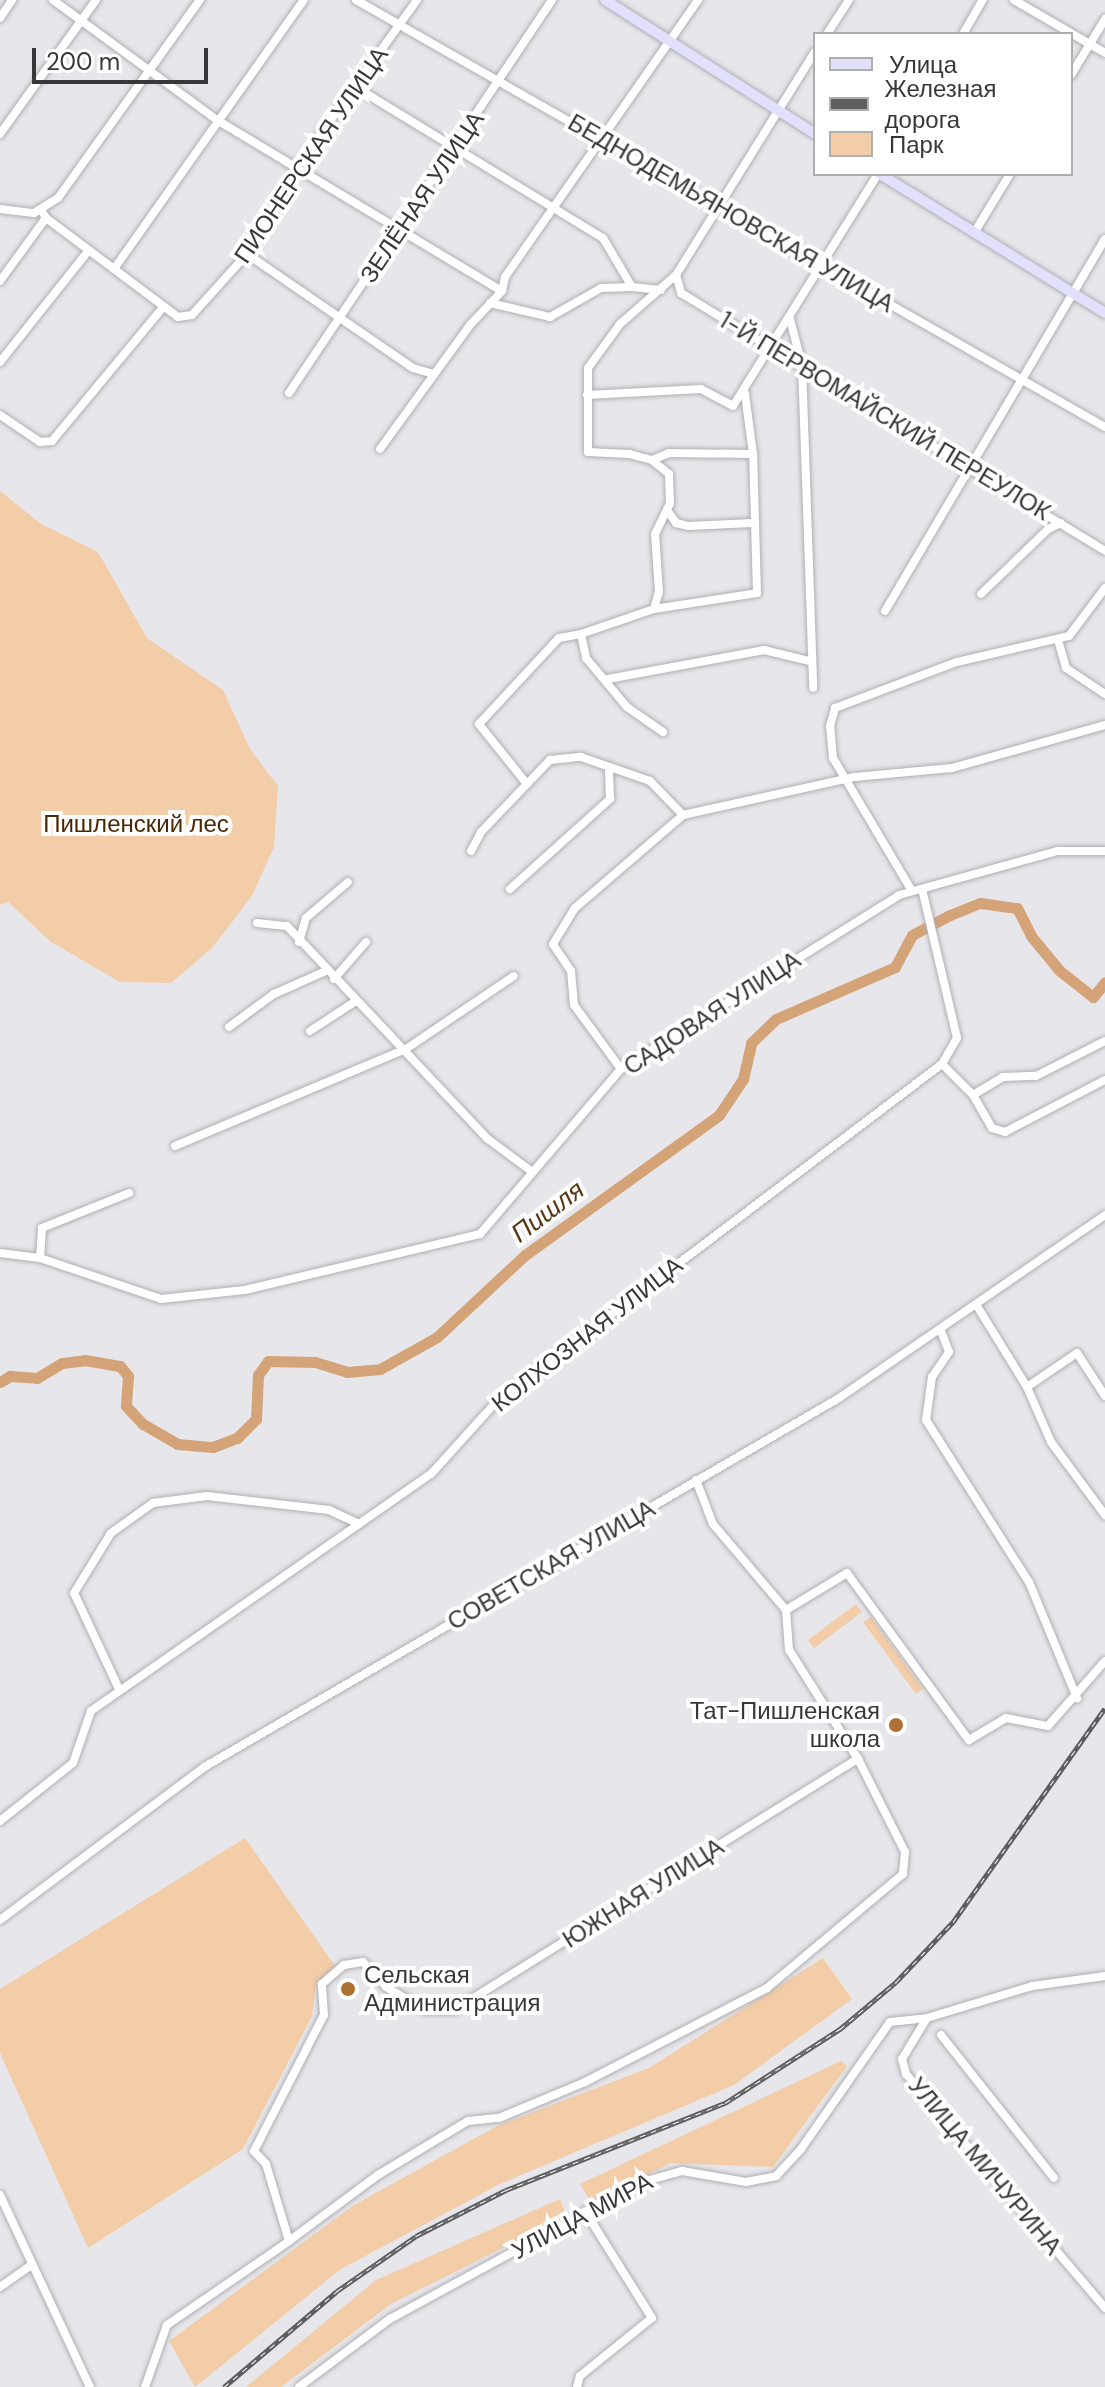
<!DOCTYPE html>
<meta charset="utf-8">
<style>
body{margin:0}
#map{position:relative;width:1105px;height:2387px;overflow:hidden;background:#e7e7eb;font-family:"DM Sans",sans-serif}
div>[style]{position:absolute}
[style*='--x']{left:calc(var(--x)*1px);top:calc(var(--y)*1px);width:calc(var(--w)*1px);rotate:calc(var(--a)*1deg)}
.green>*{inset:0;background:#f3cca8}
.river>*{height:11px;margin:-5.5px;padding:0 5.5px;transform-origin:5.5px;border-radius:5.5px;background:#d4a377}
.roads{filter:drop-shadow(0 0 2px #afafb4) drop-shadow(0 0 2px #afafb4)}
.minor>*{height:8px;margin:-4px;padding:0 4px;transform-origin:4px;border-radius:4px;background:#fff}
.major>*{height:10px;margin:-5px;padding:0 5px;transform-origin:5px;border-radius:5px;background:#e2e0fd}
.rail>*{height:5px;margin-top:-2.5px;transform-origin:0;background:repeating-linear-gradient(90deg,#fff 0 6px,#5e5e60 0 12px);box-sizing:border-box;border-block:2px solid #5e5e60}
.dots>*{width:22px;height:22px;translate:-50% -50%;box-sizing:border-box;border:4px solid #fff;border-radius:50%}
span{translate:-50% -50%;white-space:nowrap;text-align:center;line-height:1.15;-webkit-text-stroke:8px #fff;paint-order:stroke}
.street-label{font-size:24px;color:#38383a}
.park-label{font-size:24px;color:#492803}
.poi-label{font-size:24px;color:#38383a}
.right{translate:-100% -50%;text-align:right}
.left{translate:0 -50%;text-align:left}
.water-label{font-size:26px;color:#593715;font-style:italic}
.legend{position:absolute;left:813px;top:32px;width:260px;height:144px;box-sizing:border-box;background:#fff;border:2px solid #afafb0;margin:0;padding:10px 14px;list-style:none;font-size:24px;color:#38383a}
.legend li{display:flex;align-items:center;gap:16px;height:40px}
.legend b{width:40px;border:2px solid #afafb0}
.scale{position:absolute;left:32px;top:48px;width:176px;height:36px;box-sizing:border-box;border:4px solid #38383a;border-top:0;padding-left:10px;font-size:24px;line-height:28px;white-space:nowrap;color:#38383a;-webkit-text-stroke:6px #fff;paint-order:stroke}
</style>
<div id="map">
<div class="green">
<i style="clip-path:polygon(0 491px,41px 524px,98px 552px,147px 638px,223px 690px,250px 749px,278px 786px,274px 847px,252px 896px,212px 948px,171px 983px,120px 982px,51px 942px,8px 902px,0 905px)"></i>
<i style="clip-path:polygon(856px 1604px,862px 1612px,814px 1648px,808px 1640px)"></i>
<i style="clip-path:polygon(871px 1617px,923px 1689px,916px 1694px,863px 1622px)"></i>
<i style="clip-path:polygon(245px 1838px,335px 1966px,316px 1984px,312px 2016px,243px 2149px,88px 2248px,0 2053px,0 1989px)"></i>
<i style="clip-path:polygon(823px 1958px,852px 1999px,734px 2085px,500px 2184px,341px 2269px,195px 2387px,169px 2341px,354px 2205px,497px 2126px,649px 2068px)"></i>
<i style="clip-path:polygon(841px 2061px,847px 2066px,773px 2167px,671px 2163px,591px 2202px,580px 2184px)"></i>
<i style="clip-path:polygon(560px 2199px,566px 2216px,391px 2304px,281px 2387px,246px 2387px,376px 2280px)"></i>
</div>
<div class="river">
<i style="--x:0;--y:1382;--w:12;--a:-31"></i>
<i style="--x:10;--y:1376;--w:27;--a:4"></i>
<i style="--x:37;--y:1378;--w:29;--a:-31"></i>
<i style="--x:62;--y:1363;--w:23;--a:-7"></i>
<i style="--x:85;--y:1360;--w:36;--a:10"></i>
<i style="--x:120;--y:1366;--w:13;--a:51"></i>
<i style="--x:128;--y:1376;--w:30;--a:94"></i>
<i style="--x:126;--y:1406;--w:25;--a:47"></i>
<i style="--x:143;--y:1424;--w:39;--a:30"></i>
<i style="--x:177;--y:1444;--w:36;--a:5"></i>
<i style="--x:213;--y:1447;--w:26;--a:-21"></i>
<i style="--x:237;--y:1438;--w:27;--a:-45"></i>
<i style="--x:256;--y:1419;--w:44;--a:-87.4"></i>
<i style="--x:258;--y:1375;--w:17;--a:-54"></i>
<i style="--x:268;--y:1361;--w:47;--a:1.2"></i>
<i style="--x:315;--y:1362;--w:34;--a:17"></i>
<i style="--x:347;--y:1372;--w:33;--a:-5"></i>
<i style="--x:380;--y:1369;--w:65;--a:-29.3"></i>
<i style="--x:437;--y:1337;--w:120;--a:-43"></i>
<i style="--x:525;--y:1255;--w:239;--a:-35.8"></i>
<i style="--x:719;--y:1115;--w:43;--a:-56.3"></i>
<i style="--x:743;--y:1079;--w:37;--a:-77"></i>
<i style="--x:751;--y:1043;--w:35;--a:-44"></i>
<i style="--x:776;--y:1019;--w:130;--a:-23.6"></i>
<i style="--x:895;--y:967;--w:36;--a:-62"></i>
<i style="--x:912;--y:935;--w:43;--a:-27.8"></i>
<i style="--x:950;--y:915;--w:32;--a:-22"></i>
<i style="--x:980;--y:903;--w:37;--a:8"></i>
<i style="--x:1017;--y:908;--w:31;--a:63"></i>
<i style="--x:1031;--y:936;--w:45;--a:50.4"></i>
<i style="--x:1060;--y:971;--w:42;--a:38.2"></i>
<i style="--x:1093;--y:997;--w:19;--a:-51"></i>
</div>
<div class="roads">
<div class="minor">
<i style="--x:53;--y:0;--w:203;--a:36.2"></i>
<i style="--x:217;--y:120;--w:332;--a:31"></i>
<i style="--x:356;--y:0;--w:862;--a:29.69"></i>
<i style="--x:1014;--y:0;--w:105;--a:30.2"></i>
<i style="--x:0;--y:18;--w:22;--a:-56"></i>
<i style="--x:827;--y:34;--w:40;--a:-57.1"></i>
<i style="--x:963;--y:34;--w:39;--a:-60"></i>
<i style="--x:1071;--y:75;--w:66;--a:-58.7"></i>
<i style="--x:357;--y:88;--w:288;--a:31.4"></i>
<i style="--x:603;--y:238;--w:57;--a:59.4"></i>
<i style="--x:632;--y:287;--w:29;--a:6"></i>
<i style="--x:0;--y:134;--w:165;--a:-54.4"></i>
<i style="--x:0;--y:209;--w:34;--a:7"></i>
<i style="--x:34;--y:213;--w:28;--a:-32"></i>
<i style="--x:58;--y:198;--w:244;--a:-54.4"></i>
<i style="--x:46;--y:218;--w:165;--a:36.9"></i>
<i style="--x:178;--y:317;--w:14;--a:-8"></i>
<i style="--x:192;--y:315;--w:82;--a:-48"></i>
<i style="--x:247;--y:254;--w:100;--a:-60.1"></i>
<i style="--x:297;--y:167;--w:206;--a:-54.3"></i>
<i style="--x:974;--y:233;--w:69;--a:-58.6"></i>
<i style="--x:247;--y:254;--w:201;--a:34.5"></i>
<i style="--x:413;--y:368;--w:22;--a:16"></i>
<i style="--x:114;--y:269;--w:329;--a:-54.8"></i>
<i style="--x:676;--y:275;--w:19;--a:74"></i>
<i style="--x:681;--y:293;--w:496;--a:31.3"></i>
<i style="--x:0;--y:281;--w:78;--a:-53.9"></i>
<i style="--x:46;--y:218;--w:6;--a:-121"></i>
<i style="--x:490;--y:303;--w:62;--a:13.1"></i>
<i style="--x:550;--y:317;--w:59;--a:-29.6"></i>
<i style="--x:601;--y:288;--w:31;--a:-2"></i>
<i style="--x:790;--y:319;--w:48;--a:75.4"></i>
<i style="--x:802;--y:365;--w:323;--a:88"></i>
<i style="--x:0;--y:362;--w:143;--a:-51.5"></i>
<i style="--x:289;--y:393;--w:473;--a:-56.2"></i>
<i style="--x:587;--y:395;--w:114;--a:-3"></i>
<i style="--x:701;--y:389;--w:36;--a:28"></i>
<i style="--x:733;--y:406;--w:274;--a:-58"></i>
<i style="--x:0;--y:415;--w:48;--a:34"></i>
<i style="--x:40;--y:442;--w:12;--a:-5"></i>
<i style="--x:52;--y:441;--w:175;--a:-50.3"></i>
<i style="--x:380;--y:449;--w:153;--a:-54"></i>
<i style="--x:470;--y:325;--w:47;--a:-46.7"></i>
<i style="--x:502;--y:291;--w:14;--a:-78"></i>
<i style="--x:505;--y:277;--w:338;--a:-55.1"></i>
<i style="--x:652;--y:460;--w:18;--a:-22"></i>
<i style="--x:669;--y:453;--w:84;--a:0.7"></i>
<i style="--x:753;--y:454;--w:61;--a:-97.6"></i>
<i style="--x:667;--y:510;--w:16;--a:55"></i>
<i style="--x:676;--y:523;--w:12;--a:14"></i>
<i style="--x:688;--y:526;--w:65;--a:-2.6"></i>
<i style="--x:981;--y:594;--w:93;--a:-44.1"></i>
<i style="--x:1048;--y:529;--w:14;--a:-25"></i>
<i style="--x:654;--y:609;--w:18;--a:-74"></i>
<i style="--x:659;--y:592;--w:58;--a:-93.9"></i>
<i style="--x:655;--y:534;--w:34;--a:-64"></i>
<i style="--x:670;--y:503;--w:29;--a:-92"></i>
<i style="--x:669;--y:474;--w:22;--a:-141"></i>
<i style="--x:652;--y:460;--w:24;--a:-165"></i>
<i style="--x:629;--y:454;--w:41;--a:-177.2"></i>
<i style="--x:588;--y:452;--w:84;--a:-90"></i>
<i style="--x:588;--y:368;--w:54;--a:-54"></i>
<i style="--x:620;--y:324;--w:74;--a:-41.2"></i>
<i style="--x:676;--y:275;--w:263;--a:-58.1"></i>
<i style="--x:885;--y:611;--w:432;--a:-59.4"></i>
<i style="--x:581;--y:634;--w:77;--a:-18.9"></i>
<i style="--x:654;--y:609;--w:104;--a:-8.8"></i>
<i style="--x:757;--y:593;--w:139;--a:-91.6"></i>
<i style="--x:1058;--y:640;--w:29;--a:74"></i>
<i style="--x:1066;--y:668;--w:47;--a:33.7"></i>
<i style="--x:608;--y:679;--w:159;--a:-10.5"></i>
<i style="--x:764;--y:650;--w:46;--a:13.7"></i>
<i style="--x:527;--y:784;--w:77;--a:-128.7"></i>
<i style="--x:479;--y:724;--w:117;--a:-47.1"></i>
<i style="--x:559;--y:638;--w:22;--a:-10"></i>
<i style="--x:581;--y:634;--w:25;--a:78"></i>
<i style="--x:586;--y:658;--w:64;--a:50.1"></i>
<i style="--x:627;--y:707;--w:44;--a:34.8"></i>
<i style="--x:471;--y:851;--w:21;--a:-62"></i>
<i style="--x:481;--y:832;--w:100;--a:-46.2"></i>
<i style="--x:550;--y:760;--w:31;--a:-6"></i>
<i style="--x:581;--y:757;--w:73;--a:19.2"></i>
<i style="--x:650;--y:781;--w:47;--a:45.9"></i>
<i style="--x:510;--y:889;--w:135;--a:-42"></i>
<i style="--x:610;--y:799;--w:32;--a:-92"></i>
<i style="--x:912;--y:891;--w:155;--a:-120.7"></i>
<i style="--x:833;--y:758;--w:32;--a:-95"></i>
<i style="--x:830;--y:726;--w:19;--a:-74"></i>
<i style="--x:835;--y:708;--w:130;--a:-20.7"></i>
<i style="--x:957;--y:662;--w:115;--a:-13.1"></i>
<i style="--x:1069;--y:636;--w:60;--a:-53.1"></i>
<i style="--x:257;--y:923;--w:30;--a:6"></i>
<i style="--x:287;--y:926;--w:293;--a:46.7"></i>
<i style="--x:488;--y:1139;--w:54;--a:36.7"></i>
<i style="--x:299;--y:942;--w:25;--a:-74"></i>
<i style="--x:306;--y:918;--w:55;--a:-40.6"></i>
<i style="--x:334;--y:979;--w:49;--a:-49.1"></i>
<i style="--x:229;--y:1027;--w:56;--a:-36.3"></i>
<i style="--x:274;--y:994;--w:57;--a:-23.9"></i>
<i style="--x:310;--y:1031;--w:55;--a:-33.1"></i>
<i style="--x:942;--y:1064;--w:44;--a:45"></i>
<i style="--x:973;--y:1095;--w:35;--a:-31"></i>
<i style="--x:1003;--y:1077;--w:33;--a:-2"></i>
<i style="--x:1036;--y:1076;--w:77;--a:-26.9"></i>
<i style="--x:621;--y:1069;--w:79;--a:-126.3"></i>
<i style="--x:574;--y:1005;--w:34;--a:-95"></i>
<i style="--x:571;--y:971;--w:32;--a:-124"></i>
<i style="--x:553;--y:944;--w:42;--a:-58.6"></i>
<i style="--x:575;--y:908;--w:143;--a:-40.7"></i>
<i style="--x:683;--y:815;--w:176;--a:-12.5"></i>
<i style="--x:855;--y:777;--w:97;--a:-5.3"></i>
<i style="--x:952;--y:768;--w:159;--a:-15.7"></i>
<i style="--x:973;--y:1095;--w:38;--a:60"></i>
<i style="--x:992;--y:1128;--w:14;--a:17"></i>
<i style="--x:1005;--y:1132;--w:113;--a:-27.5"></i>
<i style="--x:175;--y:1146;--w:251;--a:-22.8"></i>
<i style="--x:406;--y:1049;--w:130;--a:-34.1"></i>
<i style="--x:0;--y:1253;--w:40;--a:7.1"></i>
<i style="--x:40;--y:1258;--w:128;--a:18.7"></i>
<i style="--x:161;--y:1299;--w:84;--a:-6.1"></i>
<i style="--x:245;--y:1290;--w:242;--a:-13.4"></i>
<i style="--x:480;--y:1234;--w:217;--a:-49.5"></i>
<i style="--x:621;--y:1069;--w:328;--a:-32"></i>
<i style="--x:899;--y:895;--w:165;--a:-15.5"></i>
<i style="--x:1058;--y:851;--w:47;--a:0"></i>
<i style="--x:40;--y:1258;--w:30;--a:-86"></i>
<i style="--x:42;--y:1228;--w:94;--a:-21.9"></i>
<i style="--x:977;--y:1306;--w:95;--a:58.3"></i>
<i style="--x:1027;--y:1387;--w:60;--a:66.4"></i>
<i style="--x:1051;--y:1442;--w:91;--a:53.5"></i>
<i style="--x:941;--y:1331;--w:22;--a:69"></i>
<i style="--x:949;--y:1352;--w:30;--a:124"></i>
<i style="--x:932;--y:1377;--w:43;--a:97.9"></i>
<i style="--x:926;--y:1420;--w:192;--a:57.6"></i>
<i style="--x:1029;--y:1582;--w:126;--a:67.5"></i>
<i style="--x:1027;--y:1387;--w:60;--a:-34.2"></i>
<i style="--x:1077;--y:1353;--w:51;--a:56.9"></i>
<i style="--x:696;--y:1480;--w:47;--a:68.9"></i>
<i style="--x:713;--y:1524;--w:113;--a:49.7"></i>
<i style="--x:786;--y:1610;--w:71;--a:-31.2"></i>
<i style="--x:847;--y:1573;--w:207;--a:53.9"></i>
<i style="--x:969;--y:1740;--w:43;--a:-30.7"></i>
<i style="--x:1006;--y:1718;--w:43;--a:10.8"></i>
<i style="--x:1048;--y:1726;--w:86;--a:-48.8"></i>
<i style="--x:119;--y:1689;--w:106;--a:-115.1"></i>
<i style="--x:74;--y:1593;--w:70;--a:-58.3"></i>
<i style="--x:111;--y:1533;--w:52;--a:-35.5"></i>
<i style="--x:153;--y:1503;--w:54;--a:-7.4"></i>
<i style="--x:207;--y:1496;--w:123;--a:6.5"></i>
<i style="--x:329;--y:1510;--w:33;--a:25"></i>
<i style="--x:0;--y:1821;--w:93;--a:-38.5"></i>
<i style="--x:73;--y:1763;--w:55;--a:-70.9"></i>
<i style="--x:91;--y:1711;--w:414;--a:-34.9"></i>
<i style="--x:431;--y:1474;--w:98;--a:-47.9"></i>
<i style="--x:497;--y:1401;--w:558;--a:-37.14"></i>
<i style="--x:942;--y:1064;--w:30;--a:-60"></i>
<i style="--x:957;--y:1038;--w:153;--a:-103.2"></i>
<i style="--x:0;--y:1920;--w:257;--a:-36.8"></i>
<i style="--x:206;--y:1766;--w:732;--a:-30.17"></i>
<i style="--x:839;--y:1398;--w:323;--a:-34.5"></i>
<i style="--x:927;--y:2018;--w:48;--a:121.4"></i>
<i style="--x:902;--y:2059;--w:16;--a:75"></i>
<i style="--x:906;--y:2074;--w:307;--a:49.6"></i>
<i style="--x:941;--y:2035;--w:182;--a:51.7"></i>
<i style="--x:0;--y:2195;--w:212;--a:64.9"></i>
<i style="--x:289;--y:2241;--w:111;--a:-36.6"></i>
<i style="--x:378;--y:2175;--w:105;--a:-31"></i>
<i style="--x:468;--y:2121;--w:31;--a:-6"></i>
<i style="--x:499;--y:2118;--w:93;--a:-22.7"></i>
<i style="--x:585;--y:2082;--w:205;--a:-27.3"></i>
<i style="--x:767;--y:1988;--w:177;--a:-40"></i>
<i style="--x:903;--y:1874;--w:22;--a:-85"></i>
<i style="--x:905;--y:1852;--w:104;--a:-116.8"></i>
<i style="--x:858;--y:1759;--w:129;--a:-122.3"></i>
<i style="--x:789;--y:1650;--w:40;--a:-94.3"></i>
<i style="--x:0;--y:2287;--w:39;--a:-35"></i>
<i style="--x:145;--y:2387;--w:66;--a:-70.5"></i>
<i style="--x:167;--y:2325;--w:148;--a:-34.5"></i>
<i style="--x:289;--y:2241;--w:80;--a:-106.6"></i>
<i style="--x:266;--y:2164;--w:18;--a:-133"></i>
<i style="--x:254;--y:2151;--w:153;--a:-62.8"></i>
<i style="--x:324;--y:2015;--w:31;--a:-94"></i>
<i style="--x:322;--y:1984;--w:29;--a:-41"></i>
<i style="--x:344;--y:1965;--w:19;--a:-9"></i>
<i style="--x:363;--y:1962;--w:34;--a:47"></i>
<i style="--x:386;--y:1987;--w:45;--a:30.5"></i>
<i style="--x:425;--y:2010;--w:29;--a:0"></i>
<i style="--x:454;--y:2010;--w:476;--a:-31.9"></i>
<i style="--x:299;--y:2387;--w:114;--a:-36.8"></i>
<i style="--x:390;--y:2319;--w:284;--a:-28.6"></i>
<i style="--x:639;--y:2183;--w:45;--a:-15.6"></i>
<i style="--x:682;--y:2171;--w:65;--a:9.8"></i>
<i style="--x:746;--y:2182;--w:31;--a:-11"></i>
<i style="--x:776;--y:2176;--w:37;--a:-47"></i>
<i style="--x:801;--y:2149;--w:155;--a:-55"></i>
<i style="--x:890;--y:2022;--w:37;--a:-6"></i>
<i style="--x:927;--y:2018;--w:110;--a:-16.9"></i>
<i style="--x:1032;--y:1986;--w:74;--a:-7.8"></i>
<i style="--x:577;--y:2387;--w:11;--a:-75"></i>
<i style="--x:580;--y:2376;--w:92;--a:-38.9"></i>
<i style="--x:652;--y:2318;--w:126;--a:-122.1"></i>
</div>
<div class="major">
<i style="--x:605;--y:0;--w:249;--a:32.5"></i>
<i style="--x:880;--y:174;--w:264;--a:31.7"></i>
</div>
</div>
<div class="rail">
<i style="--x:224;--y:2387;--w:148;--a:-40.3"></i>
<i style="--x:337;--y:2291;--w:96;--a:-34.8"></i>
<i style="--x:416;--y:2236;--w:101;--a:-27.1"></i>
<i style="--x:506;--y:2190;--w:236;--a:-21.7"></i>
<i style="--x:725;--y:2103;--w:137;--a:-32.8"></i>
<i style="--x:840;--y:2029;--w:73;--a:-40"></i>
<i style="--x:896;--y:1982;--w:83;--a:-46.5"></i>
<i style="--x:953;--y:1922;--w:262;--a:-54.6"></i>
</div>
<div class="dots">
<i style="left:896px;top:1725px;background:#ad7133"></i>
<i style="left:348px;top:1989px;background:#ad7133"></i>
</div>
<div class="street-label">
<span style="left:311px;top:155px;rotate:-56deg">ПИОНЕРСКАЯ УЛИЦА</span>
<span style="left:422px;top:197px;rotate:-56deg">ЗЕЛЁНАЯ УЛИЦА</span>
<span style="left:731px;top:213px;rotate:30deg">БЕДНОДЕМЬЯНОВСКАЯ УЛИЦА</span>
<span style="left:885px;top:416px;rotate:31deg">1-Й ПЕРВОМАЙСКИЙ ПЕРЕУЛОК</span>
<span style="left:712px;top:1013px;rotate:-33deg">САДОВАЯ УЛИЦА</span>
<span style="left:587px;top:1334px;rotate:-38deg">КОЛХОЗНАЯ УЛИЦА</span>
<span style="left:551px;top:1565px;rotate:-30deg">СОВЕТСКАЯ УЛИЦА</span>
<span style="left:643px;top:1893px;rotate:-32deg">ЮЖНАЯ УЛИЦА</span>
<span style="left:985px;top:2166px;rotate:50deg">УЛИЦА МИЧУРИНА</span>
<span style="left:582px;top:2216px;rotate:-28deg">УЛИЦА МИРА</span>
</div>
<div class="park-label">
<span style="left:136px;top:824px">Пишленский лес</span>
</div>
<div class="poi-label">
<span class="right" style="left:880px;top:1725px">Тат-Пишленская<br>школа</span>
<span class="left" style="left:364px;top:1989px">Сельская<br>Администрация</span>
</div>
<div class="water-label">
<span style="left:548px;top:1212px;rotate:-37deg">Пишля</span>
</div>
<ul class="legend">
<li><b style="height:10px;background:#e2e0fd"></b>Улица</li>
<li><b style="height:10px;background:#5e5e60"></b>Железная дорога</li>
<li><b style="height:22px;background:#f3cca8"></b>Парк</li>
</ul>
<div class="scale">200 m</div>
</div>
